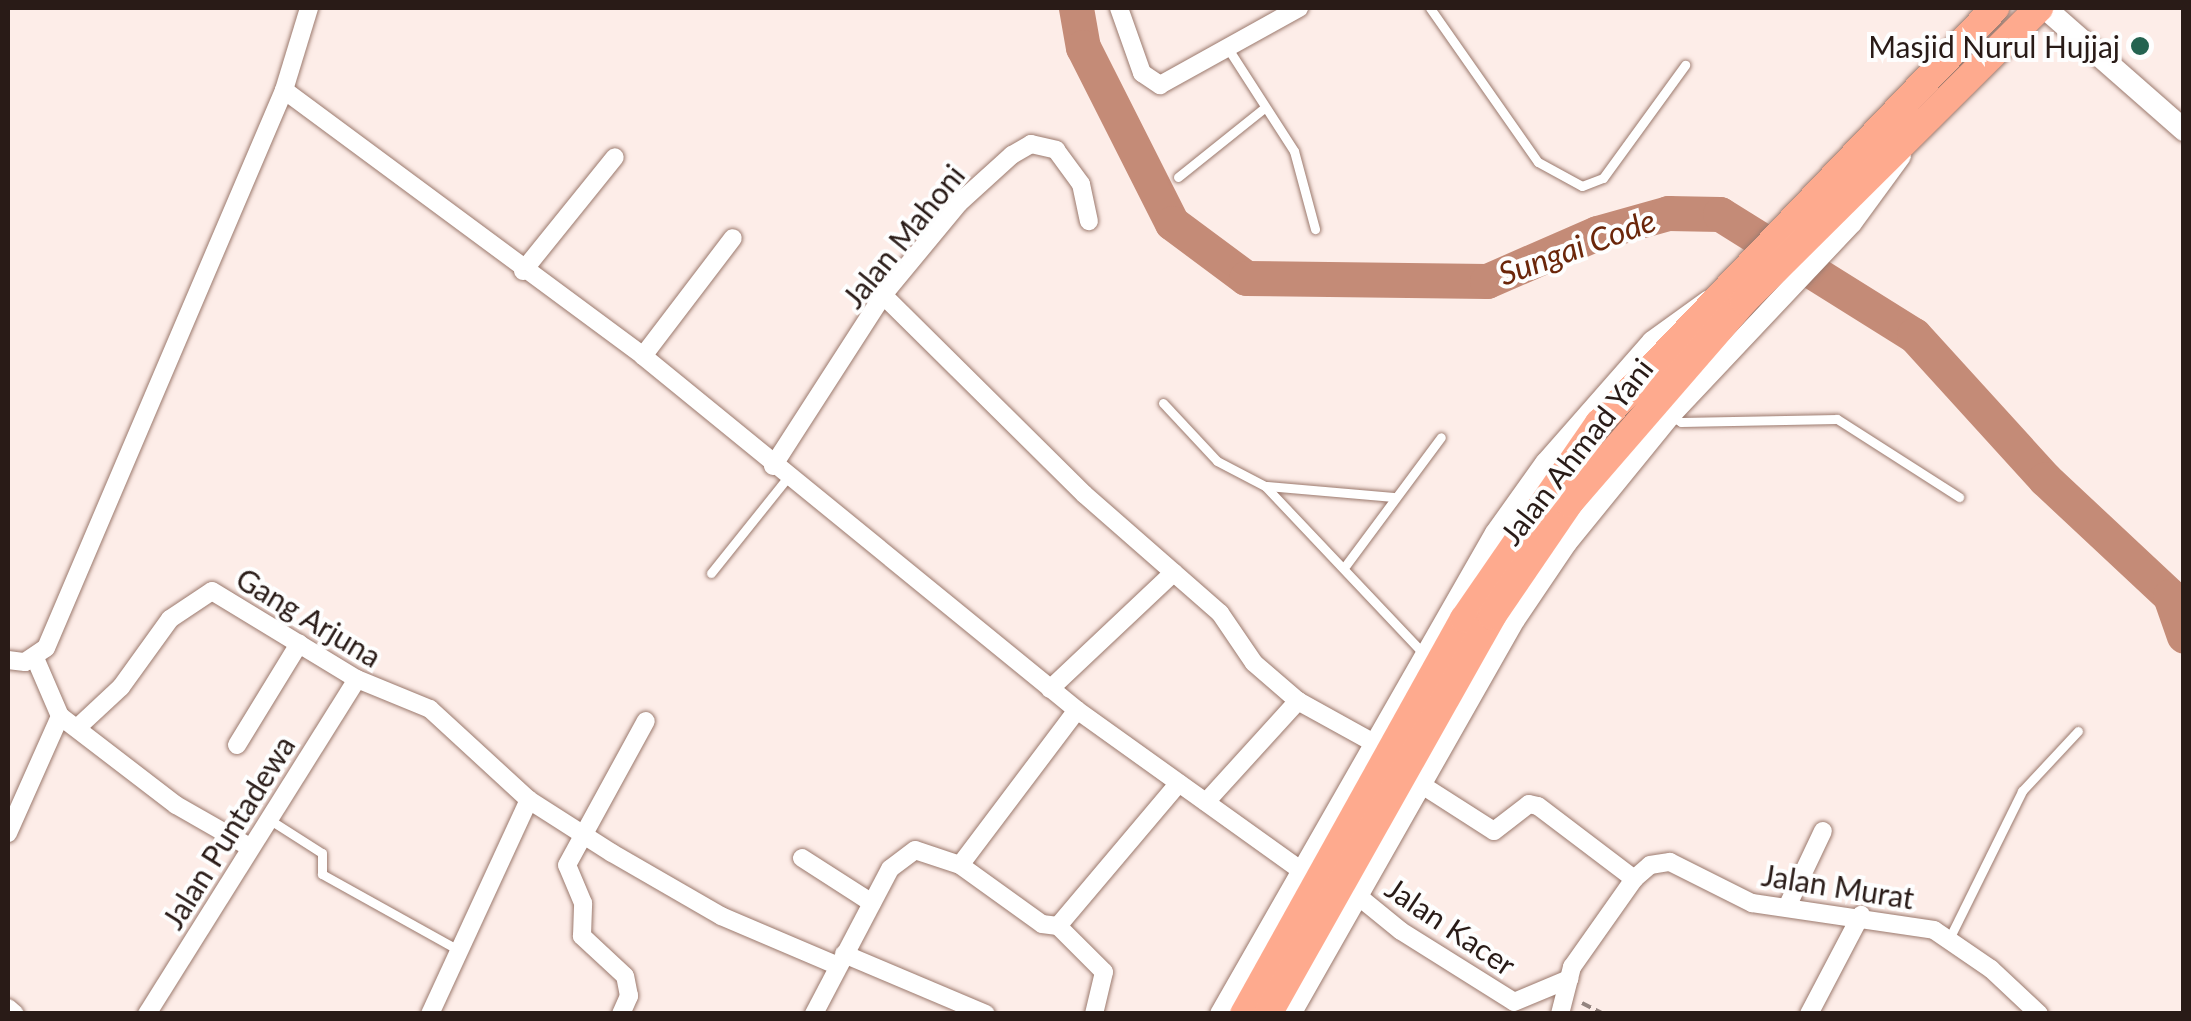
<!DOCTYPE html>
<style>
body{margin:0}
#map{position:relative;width:2191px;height:1021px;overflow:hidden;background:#fdede8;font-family:Lato,sans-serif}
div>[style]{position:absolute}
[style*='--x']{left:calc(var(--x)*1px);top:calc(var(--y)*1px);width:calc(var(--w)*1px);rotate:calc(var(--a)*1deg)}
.river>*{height:35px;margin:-17.5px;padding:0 17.5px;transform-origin:17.5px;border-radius:17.5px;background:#c48b77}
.path>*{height:4px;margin-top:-2px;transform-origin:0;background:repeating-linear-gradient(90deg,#93847f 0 10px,transparent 0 15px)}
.roads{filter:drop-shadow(0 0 2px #9b796d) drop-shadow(0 0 2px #9b796d)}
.service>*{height:9px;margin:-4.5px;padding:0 4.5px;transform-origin:4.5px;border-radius:4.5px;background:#fff}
.minor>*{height:18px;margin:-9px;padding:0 9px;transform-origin:9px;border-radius:9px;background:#fff}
.tertiary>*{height:20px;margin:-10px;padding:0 10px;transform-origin:10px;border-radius:10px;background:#fff}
.secondary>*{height:22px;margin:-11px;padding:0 11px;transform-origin:11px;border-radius:11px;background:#fff}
.trunk>*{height:28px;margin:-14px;padding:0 14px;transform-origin:14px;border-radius:14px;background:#feaa8e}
.dots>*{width:28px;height:28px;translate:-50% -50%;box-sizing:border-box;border:5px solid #fefefe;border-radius:50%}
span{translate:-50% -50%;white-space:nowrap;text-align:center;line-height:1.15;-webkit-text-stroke:8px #fefefe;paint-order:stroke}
.poi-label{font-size:30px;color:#291b17}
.right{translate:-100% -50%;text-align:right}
.street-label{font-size:30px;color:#291b17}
.water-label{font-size:32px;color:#6b260a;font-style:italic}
.frame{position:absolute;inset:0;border:10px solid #291b17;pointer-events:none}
</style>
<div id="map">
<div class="river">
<i style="--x:1076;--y:8;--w:40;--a:80"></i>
<i style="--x:1083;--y:47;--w:197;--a:63.2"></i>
<i style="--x:1172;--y:223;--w:92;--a:36.6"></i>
<i style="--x:1246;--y:278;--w:241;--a:0.7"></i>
<i style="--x:1487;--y:281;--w:120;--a:-23.6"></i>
<i style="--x:1597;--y:233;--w:74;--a:-15.7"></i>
<i style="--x:1668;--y:213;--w:52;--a:1.1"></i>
<i style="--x:1720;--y:214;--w:229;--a:32"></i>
<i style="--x:1914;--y:335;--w:195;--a:47.7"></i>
<i style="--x:2045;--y:479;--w:171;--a:43.1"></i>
<i style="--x:2170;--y:596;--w:42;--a:70.7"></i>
</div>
<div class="path">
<i style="--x:1582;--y:1003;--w:25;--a:27"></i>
</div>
<div class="roads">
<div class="service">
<i style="--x:1430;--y:8;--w:188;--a:55"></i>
<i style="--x:1538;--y:162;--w:50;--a:28.6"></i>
<i style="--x:1582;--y:186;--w:22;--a:-21"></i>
<i style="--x:1603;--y:178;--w:140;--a:-54"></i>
<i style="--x:1227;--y:47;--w:124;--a:57.2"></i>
<i style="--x:1294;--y:151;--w:81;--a:74.9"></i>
<i style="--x:1178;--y:177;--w:110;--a:-38.7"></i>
<i style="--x:1163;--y:403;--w:79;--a:47"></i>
<i style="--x:1217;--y:461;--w:54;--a:27.5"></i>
<i style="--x:1265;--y:486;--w:228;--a:46.6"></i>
<i style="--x:1673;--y:417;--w:9;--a:32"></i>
<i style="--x:1681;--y:422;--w:156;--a:-1.1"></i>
<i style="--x:1837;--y:419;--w:145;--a:32.6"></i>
<i style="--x:1267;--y:486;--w:127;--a:5"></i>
<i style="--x:1346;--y:565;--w:159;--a:-53.4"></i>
<i style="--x:711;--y:573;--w:122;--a:-51.3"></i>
<i style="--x:267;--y:818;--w:65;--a:32.5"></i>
<i style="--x:322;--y:853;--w:21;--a:90"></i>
<i style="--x:322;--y:874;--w:154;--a:29.1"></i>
<i style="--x:1950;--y:937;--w:163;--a:-63.7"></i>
<i style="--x:2022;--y:791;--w:82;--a:-47"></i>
</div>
<div class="minor">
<i style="--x:1119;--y:8;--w:69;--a:70.5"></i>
<i style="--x:1142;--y:73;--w:22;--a:34"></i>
<i style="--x:1160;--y:85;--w:159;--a:-29"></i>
<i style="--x:284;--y:90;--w:447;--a:36.5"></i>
<i style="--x:643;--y:356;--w:560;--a:39.2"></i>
<i style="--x:1077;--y:710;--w:194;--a:127"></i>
<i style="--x:960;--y:865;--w:47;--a:-161.6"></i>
<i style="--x:915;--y:850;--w:31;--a:143"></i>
<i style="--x:890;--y:869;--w:164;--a:117.7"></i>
<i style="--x:523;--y:271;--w:146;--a:-51.1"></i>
<i style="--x:883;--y:295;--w:283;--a:44.7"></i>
<i style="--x:1084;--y:494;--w:181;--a:41.2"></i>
<i style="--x:1220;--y:613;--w:60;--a:55.8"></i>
<i style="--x:1254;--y:663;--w:58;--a:40.8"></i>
<i style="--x:1298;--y:701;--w:87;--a:28.9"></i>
<i style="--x:643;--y:356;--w:148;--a:-52.7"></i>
<i style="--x:773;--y:466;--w:203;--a:-57.2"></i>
<i style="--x:883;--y:295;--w:119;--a:-50.4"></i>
<i style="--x:959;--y:203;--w:72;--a:-42.2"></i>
<i style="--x:1012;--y:155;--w:22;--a:-30"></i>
<i style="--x:1031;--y:144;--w:26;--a:13"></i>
<i style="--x:1056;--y:150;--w:42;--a:53.7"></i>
<i style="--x:1081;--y:184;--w:38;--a:78"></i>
<i style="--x:35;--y:658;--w:63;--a:66.7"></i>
<i style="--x:60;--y:716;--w:146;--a:37.5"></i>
<i style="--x:176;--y:805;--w:83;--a:29.7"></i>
<i style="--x:8;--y:660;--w:17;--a:7"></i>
<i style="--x:25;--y:662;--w:25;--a:-34"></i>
<i style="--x:46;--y:648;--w:607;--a:-66.9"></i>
<i style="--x:284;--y:90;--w:86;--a:-73"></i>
<i style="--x:1050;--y:689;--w:170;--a:-43.3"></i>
<i style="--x:1077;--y:710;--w:272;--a:35.6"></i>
<i style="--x:77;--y:728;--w:60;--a:-43"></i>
<i style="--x:121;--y:687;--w:84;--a:-54.2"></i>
<i style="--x:170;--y:619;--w:50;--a:-33.7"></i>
<i style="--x:212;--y:591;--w:170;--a:31.3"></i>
<i style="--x:357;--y:679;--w:79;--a:22.3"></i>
<i style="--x:430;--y:709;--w:134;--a:42.6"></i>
<i style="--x:529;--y:800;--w:98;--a:32.6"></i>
<i style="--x:612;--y:853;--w:126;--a:30"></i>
<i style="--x:721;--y:916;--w:127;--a:23.1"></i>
<i style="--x:237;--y:745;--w:119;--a:-58.5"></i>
<i style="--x:1422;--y:785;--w:85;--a:32.6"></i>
<i style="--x:1494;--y:831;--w:44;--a:-37.6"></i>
<i style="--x:1529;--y:804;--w:9;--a:13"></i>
<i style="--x:1538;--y:806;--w:121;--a:37.2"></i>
<i style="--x:1634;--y:879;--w:21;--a:-41"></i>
<i style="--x:1650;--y:865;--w:20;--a:-9"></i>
<i style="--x:1670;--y:862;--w:92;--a:26.6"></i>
<i style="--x:1752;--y:903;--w:184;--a:8.4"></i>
<i style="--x:1934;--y:930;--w:69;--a:34.4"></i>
<i style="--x:1991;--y:969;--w:66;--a:43.2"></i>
<i style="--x:1206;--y:802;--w:137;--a:-47.7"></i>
<i style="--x:8;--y:833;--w:128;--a:-66"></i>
<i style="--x:802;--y:858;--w:83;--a:32.7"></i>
<i style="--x:960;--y:865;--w:101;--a:35.7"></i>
<i style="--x:1042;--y:924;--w:16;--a:7"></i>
<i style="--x:1058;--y:926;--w:65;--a:45"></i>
<i style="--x:1104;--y:972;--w:43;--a:103.4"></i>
<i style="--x:1358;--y:896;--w:55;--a:39.1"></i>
<i style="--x:1401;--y:931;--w:133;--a:32.1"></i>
<i style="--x:1514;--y:1002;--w:60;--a:-22.7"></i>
<i style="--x:1787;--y:907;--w:84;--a:-64.7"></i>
<i style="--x:1058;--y:926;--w:187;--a:-49.8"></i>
<i style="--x:844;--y:954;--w:154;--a:22.9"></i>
<i style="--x:8;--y:1008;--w:9;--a:41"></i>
<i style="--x:147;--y:1014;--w:395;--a:-57.9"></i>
<i style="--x:430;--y:1014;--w:236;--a:-65.2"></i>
<i style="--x:621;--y:1014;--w:20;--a:-66"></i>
<i style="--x:629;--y:996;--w:20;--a:-101"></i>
<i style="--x:625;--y:976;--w:59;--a:-137.1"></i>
<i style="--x:582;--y:936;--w:33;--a:-88"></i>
<i style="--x:583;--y:903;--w:41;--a:-112.8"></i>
<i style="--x:567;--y:865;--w:164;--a:-61.3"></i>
<i style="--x:1560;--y:1014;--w:49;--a:-75.7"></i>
<i style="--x:1572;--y:967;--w:108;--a:-54.8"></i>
<i style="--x:1809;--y:1014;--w:112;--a:-62.3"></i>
</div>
<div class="tertiary">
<i style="--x:1220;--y:1014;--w:554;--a:-60.24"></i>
<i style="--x:1495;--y:533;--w:86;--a:-54.5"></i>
<i style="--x:1545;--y:463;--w:162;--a:-48.7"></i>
<i style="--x:1652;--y:341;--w:70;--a:-35.7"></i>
<i style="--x:1291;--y:1014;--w:453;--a:-60.4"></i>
<i style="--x:1515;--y:620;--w:93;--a:-56"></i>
<i style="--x:1567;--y:543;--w:165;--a:-50.9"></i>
<i style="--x:1671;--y:415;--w:264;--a:-46.7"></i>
<i style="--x:1852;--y:223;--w:83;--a:-53.8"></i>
</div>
<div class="secondary">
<i style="--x:2045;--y:8;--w:185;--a:41.3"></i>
</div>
<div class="trunk">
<i style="--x:1244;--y:1014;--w:452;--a:-60.9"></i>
<i style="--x:1464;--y:619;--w:238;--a:-55.4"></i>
<i style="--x:1599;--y:423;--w:574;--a:-46.34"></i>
<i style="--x:1268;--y:1014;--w:457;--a:-60.6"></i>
<i style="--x:1492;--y:616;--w:137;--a:-55.7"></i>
<i style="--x:1569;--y:503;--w:267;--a:-49.1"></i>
<i style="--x:1744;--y:301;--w:416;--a:-44.8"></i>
</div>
</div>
<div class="dots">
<i style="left:2140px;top:46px;background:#256350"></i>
</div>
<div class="poi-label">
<span class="right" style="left:2120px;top:46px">Masjid Nurul Hujjaj</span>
</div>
<div class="street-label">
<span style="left:903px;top:236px;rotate:-51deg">Jalan Mahoni</span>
<span style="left:1576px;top:451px;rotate:-52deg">Jalan Ahmad Yani</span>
<span style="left:309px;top:617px;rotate:31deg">Gang Arjuna</span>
<span style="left:228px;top:832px;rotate:-58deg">Jalan Puntadewa</span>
<span style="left:1838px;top:886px;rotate:9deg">Jalan Murat</span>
<span style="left:1451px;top:926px;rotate:34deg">Jalan Kacer</span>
</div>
<div class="water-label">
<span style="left:1577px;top:247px;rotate:-20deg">Sungai Code</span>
</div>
<div class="frame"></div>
</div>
